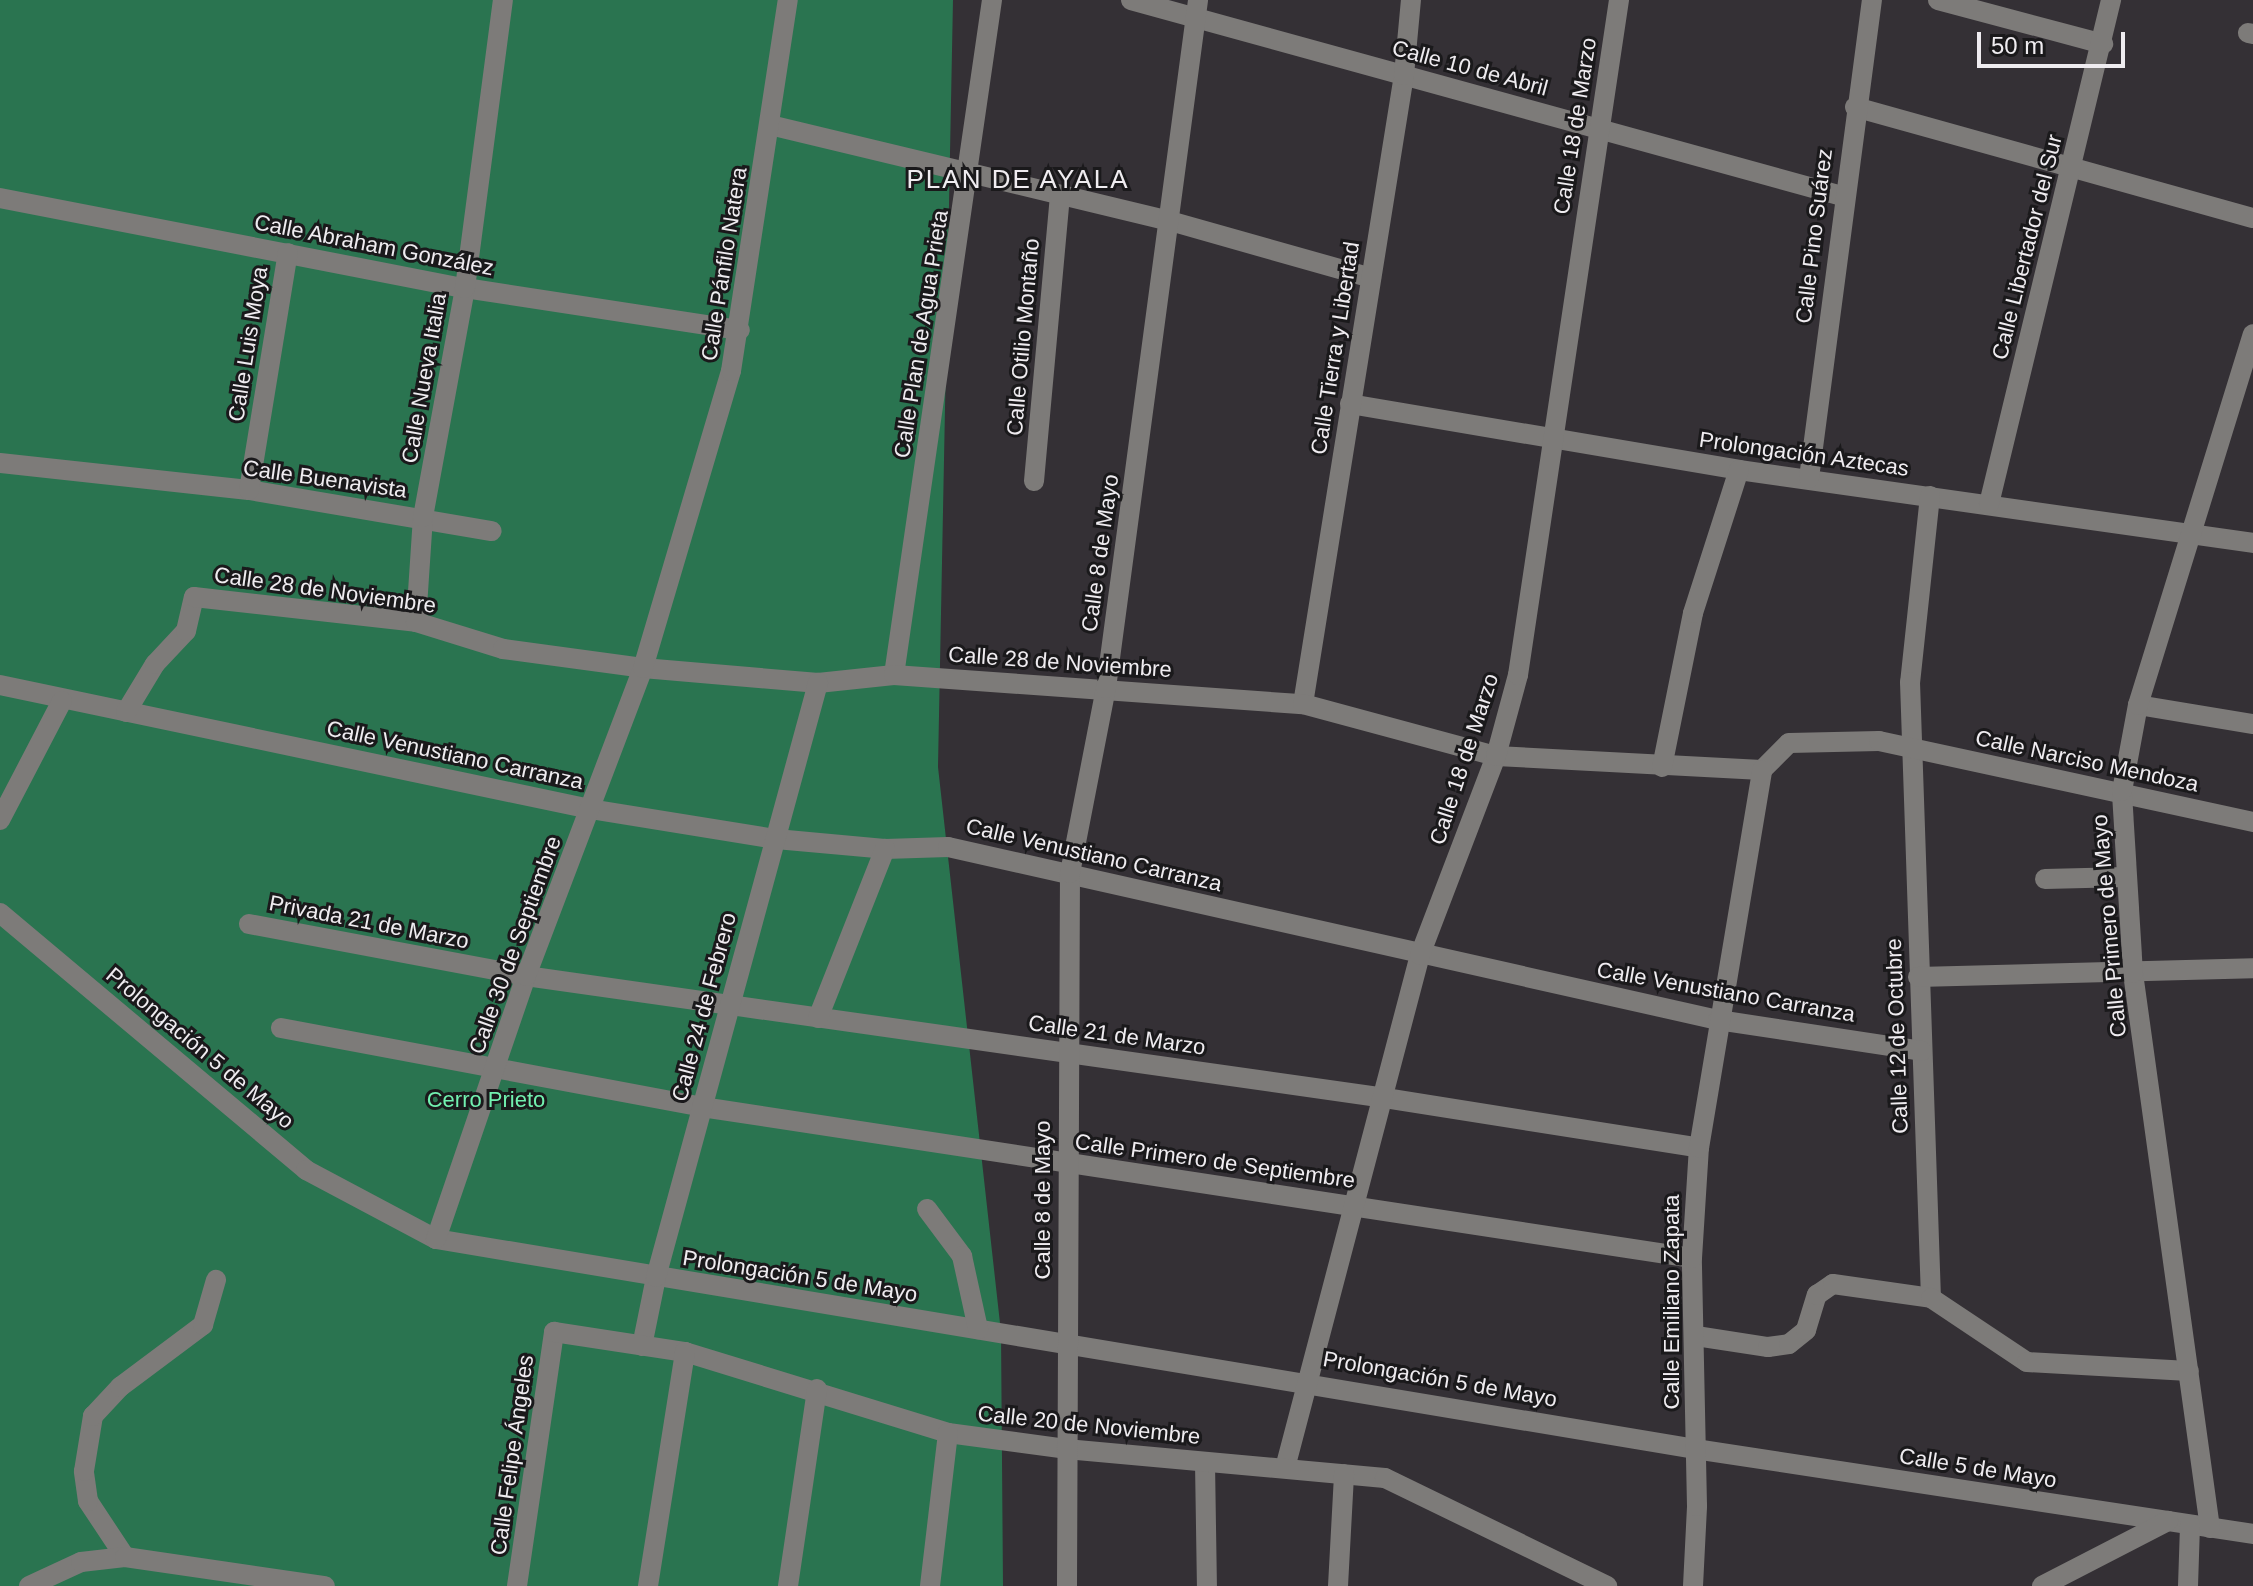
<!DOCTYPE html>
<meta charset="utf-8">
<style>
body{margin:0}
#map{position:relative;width:2253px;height:1586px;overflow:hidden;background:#343035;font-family:Arial,sans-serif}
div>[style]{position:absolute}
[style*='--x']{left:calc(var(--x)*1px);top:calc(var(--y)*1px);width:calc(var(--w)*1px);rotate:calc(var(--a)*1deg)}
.forest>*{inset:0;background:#2a7450}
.minor>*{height:20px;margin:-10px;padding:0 10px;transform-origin:10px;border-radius:10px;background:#7d7b79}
span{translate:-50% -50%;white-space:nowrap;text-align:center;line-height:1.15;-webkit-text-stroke:6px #1a191b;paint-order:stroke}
.street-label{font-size:22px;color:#efecf0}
.park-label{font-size:22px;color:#72f1b0}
.quarter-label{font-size:26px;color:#efecf0;letter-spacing:2px}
.scale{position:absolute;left:1977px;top:32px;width:148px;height:36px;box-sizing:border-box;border:4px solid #efecf0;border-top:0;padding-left:10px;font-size:24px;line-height:28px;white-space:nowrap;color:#efecf0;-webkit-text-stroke:6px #1a191b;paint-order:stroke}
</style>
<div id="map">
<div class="forest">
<i style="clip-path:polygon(0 0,953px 0,938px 767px,1001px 1332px,1003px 1586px,0 1586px)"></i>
</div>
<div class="minor">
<i style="--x:1131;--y:0;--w:738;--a:15.41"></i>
<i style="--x:1938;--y:0;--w:171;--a:14.9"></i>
<i style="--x:2248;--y:33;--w:5;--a:11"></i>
<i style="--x:1855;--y:107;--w:413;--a:15.6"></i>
<i style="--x:770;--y:125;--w:411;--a:13.5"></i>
<i style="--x:1170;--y:221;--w:209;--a:15.8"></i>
<i style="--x:0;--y:198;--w:474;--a:11"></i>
<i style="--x:465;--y:288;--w:278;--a:8.7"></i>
<i style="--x:1350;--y:404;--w:395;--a:9.6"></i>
<i style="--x:1739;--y:470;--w:519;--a:8.08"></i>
<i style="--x:0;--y:463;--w:250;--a:6.2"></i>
<i style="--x:249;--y:490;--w:246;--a:9.6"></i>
<i style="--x:1809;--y:478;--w:482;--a:-82.5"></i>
<i style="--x:1034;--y:481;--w:285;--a:-84.8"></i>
<i style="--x:249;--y:490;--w:240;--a:-80.7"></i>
<i style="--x:1930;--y:496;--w:187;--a:96.1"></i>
<i style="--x:1910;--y:682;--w:616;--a:88.05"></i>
<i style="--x:1989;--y:504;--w:519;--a:-76.39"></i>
<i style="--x:416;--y:622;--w:105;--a:-86.2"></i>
<i style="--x:423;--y:517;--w:233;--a:-79.6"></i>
<i style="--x:465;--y:288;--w:290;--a:-82.5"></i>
<i style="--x:894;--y:675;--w:682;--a:-81.74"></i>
<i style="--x:0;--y:685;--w:603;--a:11.87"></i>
<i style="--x:590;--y:809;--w:188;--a:9.2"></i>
<i style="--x:776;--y:839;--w:109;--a:5.2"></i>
<i style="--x:885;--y:849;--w:63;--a:-1.8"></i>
<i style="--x:948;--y:847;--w:789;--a:12.66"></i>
<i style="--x:1718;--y:1020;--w:206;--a:8.6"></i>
<i style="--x:1303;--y:704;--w:637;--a:-80.88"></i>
<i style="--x:1404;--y:75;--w:75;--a:-84.7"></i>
<i style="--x:2138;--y:705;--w:117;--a:9.4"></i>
<i style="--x:126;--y:712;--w:56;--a:-58.9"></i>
<i style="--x:155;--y:664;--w:45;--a:-46.8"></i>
<i style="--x:186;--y:631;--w:35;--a:-77"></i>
<i style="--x:194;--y:597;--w:223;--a:6.4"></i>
<i style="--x:416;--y:622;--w:91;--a:17.2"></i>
<i style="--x:503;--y:649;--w:141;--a:7.7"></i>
<i style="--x:643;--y:668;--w:176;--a:4.9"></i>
<i style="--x:818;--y:683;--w:76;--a:-6"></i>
<i style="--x:894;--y:675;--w:410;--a:4.1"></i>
<i style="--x:1303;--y:704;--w:200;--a:15.1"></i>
<i style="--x:1496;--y:756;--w:266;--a:3"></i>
<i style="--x:1762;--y:770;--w:38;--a:-45"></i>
<i style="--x:1789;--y:743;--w:90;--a:-1.3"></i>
<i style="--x:1879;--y:741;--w:383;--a:12.2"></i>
<i style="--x:1662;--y:767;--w:157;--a:-78.6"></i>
<i style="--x:1693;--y:613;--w:150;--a:-72.2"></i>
<i style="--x:0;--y:820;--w:134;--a:-62.5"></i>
<i style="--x:2045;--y:879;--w:81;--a:-1.4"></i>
<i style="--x:0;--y:913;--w:400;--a:40"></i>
<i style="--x:306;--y:1170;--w:147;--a:28"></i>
<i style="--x:436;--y:1239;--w:1276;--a:9.47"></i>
<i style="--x:1695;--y:1449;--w:564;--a:8.66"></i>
<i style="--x:249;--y:924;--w:282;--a:10.6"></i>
<i style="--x:526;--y:976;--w:868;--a:8.08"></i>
<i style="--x:1385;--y:1098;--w:318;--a:9"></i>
<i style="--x:1918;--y:977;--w:335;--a:-1.5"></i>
<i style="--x:818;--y:1018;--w:182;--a:-68.4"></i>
<i style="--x:281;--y:1028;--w:428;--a:10.6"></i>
<i style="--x:702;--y:1107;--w:1001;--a:8.67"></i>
<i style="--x:927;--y:1209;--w:59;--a:53.3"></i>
<i style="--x:962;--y:1256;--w:75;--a:77.6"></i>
<i style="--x:436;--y:1239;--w:278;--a:-71.1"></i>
<i style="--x:526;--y:976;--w:329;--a:-69.2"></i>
<i style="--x:643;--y:668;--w:310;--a:-73.5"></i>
<i style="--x:731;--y:371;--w:375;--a:-81.3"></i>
<i style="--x:1696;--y:1336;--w:73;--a:8.7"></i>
<i style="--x:1768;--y:1347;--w:21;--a:-8"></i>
<i style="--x:1789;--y:1344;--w:22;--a:-39"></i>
<i style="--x:1806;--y:1330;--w:37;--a:-73"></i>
<i style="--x:1817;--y:1295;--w:19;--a:-35"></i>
<i style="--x:1833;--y:1284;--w:99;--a:8.1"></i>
<i style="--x:1931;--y:1298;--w:115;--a:33.7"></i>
<i style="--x:2027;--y:1362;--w:162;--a:3.2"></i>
<i style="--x:642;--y:1346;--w:70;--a:-78.5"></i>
<i style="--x:656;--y:1277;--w:616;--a:-74.74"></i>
<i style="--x:1205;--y:1463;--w:123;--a:89.1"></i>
<i style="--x:1285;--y:1468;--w:530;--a:-75.26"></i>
<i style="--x:1420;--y:955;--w:213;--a:-69.1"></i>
<i style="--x:1496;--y:756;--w:84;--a:-74.8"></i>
<i style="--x:1518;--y:675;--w:683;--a:-81.49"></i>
<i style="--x:2210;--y:1528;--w:560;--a:-97.9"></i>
<i style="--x:2133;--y:973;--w:182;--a:-93.5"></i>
<i style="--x:2122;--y:791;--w:87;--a:-79.5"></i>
<i style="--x:2138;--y:705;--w:388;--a:-72.8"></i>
<i style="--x:125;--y:1557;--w:67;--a:-123.5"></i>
<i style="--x:88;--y:1501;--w:30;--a:-98"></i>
<i style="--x:84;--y:1471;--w:56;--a:-80.7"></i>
<i style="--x:93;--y:1416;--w:40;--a:-47"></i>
<i style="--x:120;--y:1387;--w:104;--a:-36.8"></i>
<i style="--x:203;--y:1325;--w:47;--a:-73.9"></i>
<i style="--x:29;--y:1586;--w:57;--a:-24.8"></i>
<i style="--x:81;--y:1562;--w:44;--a:-6.5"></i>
<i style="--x:125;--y:1557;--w:202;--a:8.3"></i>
<i style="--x:517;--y:1586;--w:257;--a:-81.7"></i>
<i style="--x:554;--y:1332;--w:133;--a:8.7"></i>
<i style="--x:685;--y:1352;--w:275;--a:17.1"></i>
<i style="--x:948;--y:1433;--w:119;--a:7.7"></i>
<i style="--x:1066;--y:1449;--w:320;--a:5.2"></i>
<i style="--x:1385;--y:1478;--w:247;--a:25.9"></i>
<i style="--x:648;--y:1586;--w:237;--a:-81"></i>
<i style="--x:788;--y:1586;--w:199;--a:-81.6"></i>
<i style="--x:930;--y:1586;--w:154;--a:-83.3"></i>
<i style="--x:1067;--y:1586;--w:713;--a:-89.76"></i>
<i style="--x:1070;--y:873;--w:188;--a:-79"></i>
<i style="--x:1106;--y:688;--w:694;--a:-82.38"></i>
<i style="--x:1338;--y:1586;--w:112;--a:-86.9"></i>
<i style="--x:1693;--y:1586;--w:80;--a:-87.1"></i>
<i style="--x:1697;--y:1506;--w:248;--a:-91.2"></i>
<i style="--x:1692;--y:1258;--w:110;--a:-86.4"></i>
<i style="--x:1699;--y:1148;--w:383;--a:-80.5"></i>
<i style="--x:2042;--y:1586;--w:142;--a:-27.3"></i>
<i style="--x:2188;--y:1586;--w:61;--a:-88.1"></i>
</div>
<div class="street-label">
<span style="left:1470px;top:68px;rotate:15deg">Calle 10 de Abril</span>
<span style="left:1575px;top:126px;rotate:-81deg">Calle 18 de Marzo</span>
<span style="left:1814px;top:236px;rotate:-83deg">Calle Pino Suárez</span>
<span style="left:374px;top:245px;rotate:11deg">Calle Abraham González</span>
<span style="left:2027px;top:247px;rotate:-76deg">Calle Libertador del Sur</span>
<span style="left:724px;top:264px;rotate:-81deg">Calle Pánfilo Natera</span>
<span style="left:921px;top:334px;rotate:-81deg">Calle Plan de Agua Prieta</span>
<span style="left:1023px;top:337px;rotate:-85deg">Calle Otilio Montaño</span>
<span style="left:248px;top:344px;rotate:-81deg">Calle Luis Moya</span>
<span style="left:1335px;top:348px;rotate:-81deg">Calle Tierra y Libertad</span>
<span style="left:424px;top:378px;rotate:-80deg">Calle Nueva Italia</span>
<span style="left:1804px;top:454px;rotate:8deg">Prolongación Aztecas</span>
<span style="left:325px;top:479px;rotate:8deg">Calle Buenavista</span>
<span style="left:1100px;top:553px;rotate:-82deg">Calle 8 de Mayo</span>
<span style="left:325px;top:590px;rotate:8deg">Calle 28 de Noviembre</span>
<span style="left:1060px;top:662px;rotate:4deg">Calle 28 de Noviembre</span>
<span style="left:455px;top:755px;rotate:12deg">Calle Venustiano Carranza</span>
<span style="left:1464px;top:759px;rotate:-72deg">Calle 18 de Marzo</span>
<span style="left:2087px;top:761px;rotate:12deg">Calle Narciso Mendoza</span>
<span style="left:1094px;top:855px;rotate:13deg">Calle Venustiano Carranza</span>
<span style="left:369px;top:922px;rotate:11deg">Privada 21 de Marzo</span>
<span style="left:2109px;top:926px;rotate:-95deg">Calle Primero de Mayo</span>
<span style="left:515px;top:945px;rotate:-70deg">Calle 30 de Septiembre</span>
<span style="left:1726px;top:992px;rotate:10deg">Calle Venustiano Carranza</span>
<span style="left:704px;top:1007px;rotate:-75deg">Calle 24 de Febrero</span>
<span style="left:1117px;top:1035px;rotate:8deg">Calle 21 de Marzo</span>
<span style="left:1897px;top:1036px;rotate:-92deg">Calle 12 de Octubre</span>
<span style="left:200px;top:1048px;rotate:40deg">Prolongación 5 de Mayo</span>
<span style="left:1215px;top:1161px;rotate:8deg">Calle Primero de Septiembre</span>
<span style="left:1043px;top:1200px;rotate:-90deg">Calle 8 de Mayo</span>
<span style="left:800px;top:1276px;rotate:9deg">Prolongación 5 de Mayo</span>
<span style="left:1672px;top:1302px;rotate:-90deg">Calle Emiliano Zapata</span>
<span style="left:1440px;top:1379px;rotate:10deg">Prolongación 5 de Mayo</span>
<span style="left:1089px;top:1425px;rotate:6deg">Calle 20 de Noviembre</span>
<span style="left:512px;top:1455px;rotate:-82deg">Calle Felipe Ángeles</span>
<span style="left:1978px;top:1468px;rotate:9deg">Calle 5 de Mayo</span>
</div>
<div class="park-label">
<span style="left:486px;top:1100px">Cerro Prieto</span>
</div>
<div class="quarter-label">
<span style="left:1018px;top:180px">PLAN DE AYALA</span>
</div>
<div class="scale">50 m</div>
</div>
